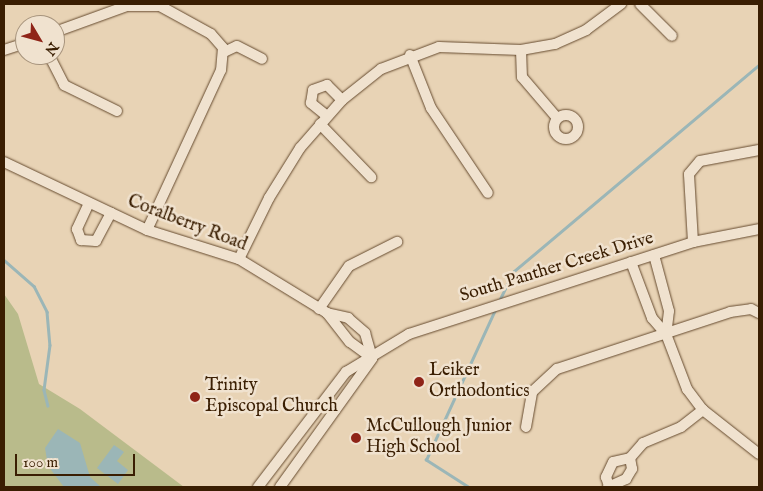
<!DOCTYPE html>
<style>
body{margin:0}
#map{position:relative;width:763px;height:491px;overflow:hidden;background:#e8d3b5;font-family:"IM FELL English",serif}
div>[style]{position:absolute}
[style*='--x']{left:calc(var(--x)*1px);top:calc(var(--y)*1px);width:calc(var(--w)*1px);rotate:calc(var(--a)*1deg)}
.green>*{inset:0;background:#b9bb8b}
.water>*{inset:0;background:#9bb6b7}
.stream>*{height:2.5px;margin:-1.25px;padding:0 1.25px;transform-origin:1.25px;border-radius:1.25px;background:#9bb6b7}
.roads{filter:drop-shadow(0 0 1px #664b2f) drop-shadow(0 0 1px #664b2f)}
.minor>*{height:10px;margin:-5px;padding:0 5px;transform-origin:5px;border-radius:5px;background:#f0e2cf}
.minor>.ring{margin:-5px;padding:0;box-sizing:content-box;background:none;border:10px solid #f0e2cf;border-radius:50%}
.dots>*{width:14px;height:14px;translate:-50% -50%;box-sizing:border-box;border:2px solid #f0e2cf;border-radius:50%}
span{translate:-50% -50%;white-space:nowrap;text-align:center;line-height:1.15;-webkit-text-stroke:5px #f0e2cf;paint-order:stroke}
.street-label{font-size:18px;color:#3a1e02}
.poi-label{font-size:18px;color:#3a1e02}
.left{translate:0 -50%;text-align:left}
.frame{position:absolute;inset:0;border:5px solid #3a1e02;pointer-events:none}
.north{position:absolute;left:15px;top:15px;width:50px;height:50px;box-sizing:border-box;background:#f0e2cf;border:1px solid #a7947d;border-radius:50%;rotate:127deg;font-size:14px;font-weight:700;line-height:20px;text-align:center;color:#3a1e02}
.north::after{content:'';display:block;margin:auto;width:18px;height:22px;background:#8f2418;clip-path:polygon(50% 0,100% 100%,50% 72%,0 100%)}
.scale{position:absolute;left:15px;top:454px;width:120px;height:22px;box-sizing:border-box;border:2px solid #3a1e02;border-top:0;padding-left:6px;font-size:15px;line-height:18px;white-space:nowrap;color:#3a1e02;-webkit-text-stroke:4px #f0e2cf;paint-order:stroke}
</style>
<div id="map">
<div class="green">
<i style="clip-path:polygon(4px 294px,18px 314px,39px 384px,80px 409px,184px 487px,4px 487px)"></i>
</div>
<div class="water">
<i style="clip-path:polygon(58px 429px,80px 443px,90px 477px,101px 487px,64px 487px,48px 466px,45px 448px)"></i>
<i style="clip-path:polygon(114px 445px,124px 452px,117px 461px,128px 470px,118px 484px,97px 468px)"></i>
</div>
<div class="stream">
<i style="--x:302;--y:4;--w:42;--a:0"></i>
<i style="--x:4;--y:260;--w:40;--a:41"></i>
<i style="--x:34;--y:286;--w:29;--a:63"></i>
<i style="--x:47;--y:312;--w:33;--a:85"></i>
<i style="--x:50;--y:345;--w:45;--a:97.6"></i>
<i style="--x:44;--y:390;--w:16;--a:76"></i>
<i style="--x:499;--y:301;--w:32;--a:-64"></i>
<i style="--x:513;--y:272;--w:322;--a:-40.1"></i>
<i style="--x:468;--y:487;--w:50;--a:-147.3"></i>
<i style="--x:426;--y:460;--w:165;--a:-65.3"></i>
</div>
<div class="roads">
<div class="minor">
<i style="--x:640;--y:4;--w:45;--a:45"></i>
<i style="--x:55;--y:32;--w:77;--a:-19.9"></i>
<i style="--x:127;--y:6;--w:33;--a:0"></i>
<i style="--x:160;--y:6;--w:58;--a:28.8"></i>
<i style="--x:211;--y:34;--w:18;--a:49"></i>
<i style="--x:223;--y:48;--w:22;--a:95"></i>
<i style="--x:221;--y:70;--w:176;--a:114.8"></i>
<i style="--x:4;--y:50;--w:22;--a:-18"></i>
<i style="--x:521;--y:50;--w:27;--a:88"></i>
<i style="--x:522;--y:77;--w:54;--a:49.5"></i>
<i style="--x:224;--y:52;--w:14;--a:-25"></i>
<i style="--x:237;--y:46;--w:28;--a:27"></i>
<i style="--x:49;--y:55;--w:34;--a:63"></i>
<i style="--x:64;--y:85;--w:59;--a:26.1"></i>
<i style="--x:410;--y:55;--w:57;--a:68.4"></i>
<i style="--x:431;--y:108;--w:102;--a:56.2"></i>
<i class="ring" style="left:554px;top:115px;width:14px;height:14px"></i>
<i style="--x:327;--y:116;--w:21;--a:-141"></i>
<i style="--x:311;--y:103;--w:13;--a:-81"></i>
<i style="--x:313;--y:90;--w:15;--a:-20"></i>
<i style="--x:327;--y:85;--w:21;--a:45"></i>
<i style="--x:320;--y:124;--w:74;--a:46.1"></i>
<i style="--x:4;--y:162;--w:158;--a:25.4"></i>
<i style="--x:147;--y:230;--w:96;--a:17.5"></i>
<i style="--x:239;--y:259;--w:103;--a:31.5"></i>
<i style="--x:327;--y:313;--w:22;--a:13"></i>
<i style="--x:348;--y:318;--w:23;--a:41"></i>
<i style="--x:365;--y:333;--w:26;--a:74"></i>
<i style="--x:89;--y:203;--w:29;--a:115"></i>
<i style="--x:77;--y:229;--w:12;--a:70"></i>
<i style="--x:81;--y:240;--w:15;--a:4"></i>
<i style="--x:96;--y:241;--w:32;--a:-62"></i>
<i style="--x:693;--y:242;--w:68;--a:-93.4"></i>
<i style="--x:689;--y:174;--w:17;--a:-50"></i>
<i style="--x:700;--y:161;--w:60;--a:-10.6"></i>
<i style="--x:654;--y:255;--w:58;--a:75"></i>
<i style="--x:669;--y:311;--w:23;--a:97"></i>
<i style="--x:666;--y:334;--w:59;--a:69.1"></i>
<i style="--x:687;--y:389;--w:26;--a:53"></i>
<i style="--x:703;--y:410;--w:71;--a:38.2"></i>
<i style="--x:239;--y:259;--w:68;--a:-63.8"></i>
<i style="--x:269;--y:198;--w:59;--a:-58.2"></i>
<i style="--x:300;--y:148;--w:64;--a:-48.8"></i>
<i style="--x:342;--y:100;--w:50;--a:-38.5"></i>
<i style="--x:381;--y:69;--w:62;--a:-20.8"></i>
<i style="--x:439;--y:47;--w:82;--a:2.1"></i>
<i style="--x:521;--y:50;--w:35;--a:-10"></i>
<i style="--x:555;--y:44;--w:34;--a:-24"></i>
<i style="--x:586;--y:30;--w:44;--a:-36.6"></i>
<i style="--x:631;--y:262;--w:60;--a:69.4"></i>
<i style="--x:652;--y:318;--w:21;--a:49"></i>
<i style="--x:319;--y:309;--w:52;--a:-55.1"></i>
<i style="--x:349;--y:266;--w:54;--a:-26.6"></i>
<i style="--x:327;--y:313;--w:37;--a:52"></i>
<i style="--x:350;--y:342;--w:27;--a:36"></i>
<i style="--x:526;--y:427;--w:36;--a:-80"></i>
<i style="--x:532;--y:392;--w:34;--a:-43"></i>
<i style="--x:557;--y:369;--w:182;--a:-18.2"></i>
<i style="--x:730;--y:312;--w:21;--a:-8"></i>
<i style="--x:751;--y:309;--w:9;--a:27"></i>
<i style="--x:630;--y:458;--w:20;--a:-49"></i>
<i style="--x:643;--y:443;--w:41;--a:-22.8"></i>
<i style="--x:681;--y:427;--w:28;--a:-38"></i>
<i style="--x:258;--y:487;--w:145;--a:-52.6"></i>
<i style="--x:346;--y:372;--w:74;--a:-31.1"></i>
<i style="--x:409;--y:334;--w:299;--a:-17.9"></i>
<i style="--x:693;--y:242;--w:67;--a:-11.1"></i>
<i style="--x:280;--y:487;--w:158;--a:-54.3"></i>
<i style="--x:608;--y:487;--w:20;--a:-24"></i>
<i style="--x:626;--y:479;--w:12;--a:-59"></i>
<i style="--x:632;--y:469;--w:11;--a:-100"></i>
<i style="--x:630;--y:458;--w:17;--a:167"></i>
<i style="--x:613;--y:462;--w:17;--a:115"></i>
<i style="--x:606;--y:477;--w:9;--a:72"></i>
</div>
</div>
<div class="dots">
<i style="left:419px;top:382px;background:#8f2418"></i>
<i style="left:195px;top:397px;background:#8f2418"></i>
<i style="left:356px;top:438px;background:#8f2418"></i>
</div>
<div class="street-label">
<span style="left:187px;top:224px;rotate:21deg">Coralberry Road</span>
<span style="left:557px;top:268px;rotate:-17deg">South Panther Creek Drive</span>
</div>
<div class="poi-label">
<span class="left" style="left:429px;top:382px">Leiker<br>Orthodontics</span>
<span class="left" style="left:205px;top:397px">Trinity<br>Episcopal Church</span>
<span class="left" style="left:366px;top:438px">McCullough Junior<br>High School</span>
</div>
<div class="frame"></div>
<div class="north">N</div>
<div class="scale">100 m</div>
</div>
